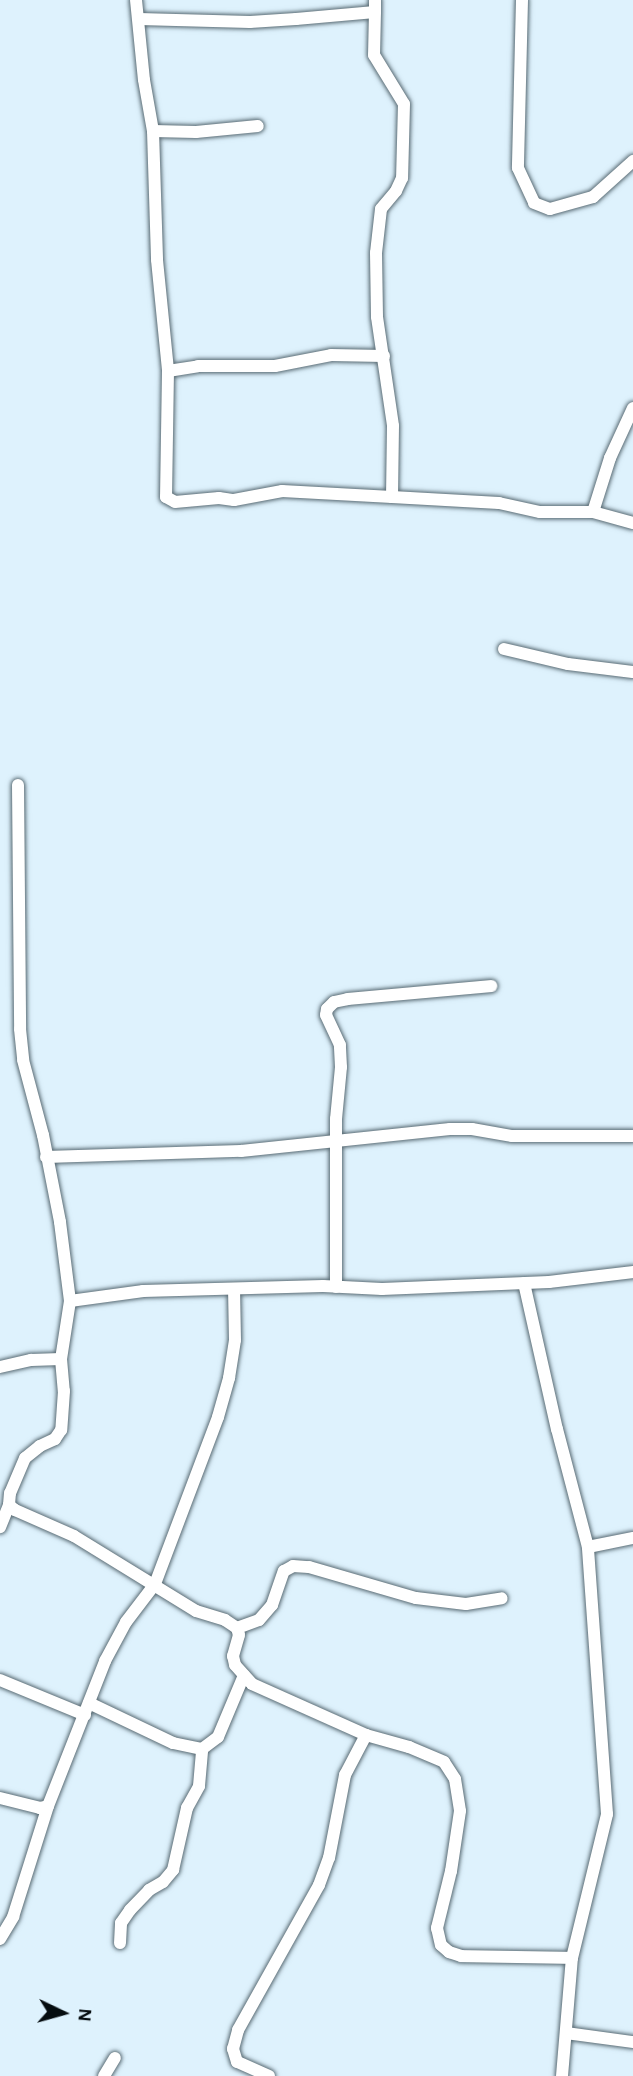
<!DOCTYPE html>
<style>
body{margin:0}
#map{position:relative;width:633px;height:2076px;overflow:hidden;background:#def2fd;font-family:"Alegreya Sans",sans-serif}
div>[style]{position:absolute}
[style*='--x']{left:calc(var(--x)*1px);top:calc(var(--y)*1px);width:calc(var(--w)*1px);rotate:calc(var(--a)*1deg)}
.roads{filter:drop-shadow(0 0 2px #596b74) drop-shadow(0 0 2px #596b74)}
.minor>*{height:12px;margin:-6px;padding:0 6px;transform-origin:6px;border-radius:6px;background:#fff}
span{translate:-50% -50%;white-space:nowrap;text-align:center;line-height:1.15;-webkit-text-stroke:5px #def2fd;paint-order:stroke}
.north{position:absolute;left:28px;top:1978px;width:70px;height:70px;-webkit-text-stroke:5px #def2fd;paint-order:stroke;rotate:95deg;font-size:19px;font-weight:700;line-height:28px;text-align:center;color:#060d10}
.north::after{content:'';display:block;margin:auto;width:24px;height:32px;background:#060d10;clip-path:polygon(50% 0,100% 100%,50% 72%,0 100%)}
</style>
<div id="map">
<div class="roads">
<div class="minor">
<i style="--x:136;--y:0;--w:80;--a:84.3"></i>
<i style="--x:144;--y:80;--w:52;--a:80"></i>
<i style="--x:153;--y:131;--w:43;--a:1.3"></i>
<i style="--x:196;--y:132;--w:62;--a:-5.5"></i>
<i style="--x:522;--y:0;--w:168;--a:91.4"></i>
<i style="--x:518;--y:168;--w:38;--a:65"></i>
<i style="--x:534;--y:203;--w:17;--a:21"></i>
<i style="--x:550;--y:209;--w:45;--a:-15.6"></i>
<i style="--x:593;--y:197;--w:54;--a:-42"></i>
<i style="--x:375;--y:12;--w:43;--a:91.3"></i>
<i style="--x:374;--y:55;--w:57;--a:58.5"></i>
<i style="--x:404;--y:104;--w:74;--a:91.5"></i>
<i style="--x:402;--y:178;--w:14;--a:115"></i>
<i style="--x:396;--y:191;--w:23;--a:130"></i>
<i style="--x:381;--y:209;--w:44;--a:96.5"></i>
<i style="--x:376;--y:253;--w:64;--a:89.1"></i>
<i style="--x:377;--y:317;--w:110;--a:81.6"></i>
<i style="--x:393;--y:426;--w:71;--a:90.8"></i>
<i style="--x:139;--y:19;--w:111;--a:1.5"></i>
<i style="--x:250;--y:22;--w:46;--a:-3.7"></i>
<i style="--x:296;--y:19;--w:79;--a:-5.1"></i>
<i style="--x:375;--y:12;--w:12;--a:-90"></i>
<i style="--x:153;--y:131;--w:129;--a:88.2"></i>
<i style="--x:157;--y:260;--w:112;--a:84.3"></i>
<i style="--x:168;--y:371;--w:126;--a:90.9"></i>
<i style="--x:166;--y:497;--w:10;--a:29"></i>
<i style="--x:175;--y:502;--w:44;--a:-5.2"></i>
<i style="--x:219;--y:498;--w:15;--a:8"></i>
<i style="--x:234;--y:500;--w:49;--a:-10.6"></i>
<i style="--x:282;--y:491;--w:110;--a:3.1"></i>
<i style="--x:392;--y:497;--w:107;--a:3.2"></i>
<i style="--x:499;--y:503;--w:42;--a:12.4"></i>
<i style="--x:540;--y:512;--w:53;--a:0"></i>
<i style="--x:593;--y:512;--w:41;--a:15.4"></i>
<i style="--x:168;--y:371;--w:30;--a:-9"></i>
<i style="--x:198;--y:366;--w:77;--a:0"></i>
<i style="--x:275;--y:366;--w:57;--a:-11.1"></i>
<i style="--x:331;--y:355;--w:53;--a:1.1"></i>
<i style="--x:593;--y:512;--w:57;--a:-72.5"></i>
<i style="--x:610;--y:458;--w:55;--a:-65.3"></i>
<i style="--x:504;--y:649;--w:66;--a:13.2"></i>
<i style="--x:568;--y:664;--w:65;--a:7"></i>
<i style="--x:18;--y:785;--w:244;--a:89.5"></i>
<i style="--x:20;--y:1029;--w:31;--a:84"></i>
<i style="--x:23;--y:1060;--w:78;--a:75.1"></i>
<i style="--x:43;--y:1135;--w:89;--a:78.9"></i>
<i style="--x:60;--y:1222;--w:80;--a:82.8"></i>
<i style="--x:70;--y:1301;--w:59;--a:98.8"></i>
<i style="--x:46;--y:1157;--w:195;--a:-1.8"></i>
<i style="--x:241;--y:1151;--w:210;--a:-6"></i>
<i style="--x:450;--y:1129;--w:22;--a:0"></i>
<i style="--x:472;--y:1129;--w:41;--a:9.9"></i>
<i style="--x:512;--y:1136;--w:121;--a:0"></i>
<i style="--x:524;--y:1283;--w:150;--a:77.3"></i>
<i style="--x:557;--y:1429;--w:122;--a:75.3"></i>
<i style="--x:336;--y:1287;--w:168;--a:-90"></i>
<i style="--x:336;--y:1119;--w:52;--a:-84.5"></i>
<i style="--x:341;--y:1067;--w:22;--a:-93"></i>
<i style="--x:340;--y:1045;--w:33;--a:-115"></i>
<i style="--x:326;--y:1015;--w:6;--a:-81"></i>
<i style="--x:327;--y:1009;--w:10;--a:-45"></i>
<i style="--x:334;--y:1002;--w:14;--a:-12"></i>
<i style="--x:348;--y:999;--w:144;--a:-5.2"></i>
<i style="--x:70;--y:1301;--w:74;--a:-7.8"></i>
<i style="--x:143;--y:1291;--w:180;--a:-1.6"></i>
<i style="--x:323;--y:1286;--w:59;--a:2.9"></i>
<i style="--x:382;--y:1289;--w:167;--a:-2.4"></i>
<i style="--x:549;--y:1282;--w:85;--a:-6.8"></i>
<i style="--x:0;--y:1367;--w:32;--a:-13"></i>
<i style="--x:31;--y:1360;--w:30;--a:-2"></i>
<i style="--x:61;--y:1359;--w:32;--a:85"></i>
<i style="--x:64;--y:1391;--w:39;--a:94"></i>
<i style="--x:61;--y:1430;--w:11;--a:124"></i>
<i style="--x:55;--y:1439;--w:17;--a:155"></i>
<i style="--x:40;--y:1446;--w:19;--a:141"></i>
<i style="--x:25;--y:1458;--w:38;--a:113"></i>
<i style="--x:10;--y:1493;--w:12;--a:95"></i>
<i style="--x:9;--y:1505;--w:24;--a:112"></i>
<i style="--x:9;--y:1505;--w:8;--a:40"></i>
<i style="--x:15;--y:1510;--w:64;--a:23.8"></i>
<i style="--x:74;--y:1536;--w:143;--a:31.6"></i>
<i style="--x:196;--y:1611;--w:30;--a:17"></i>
<i style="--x:225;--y:1620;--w:14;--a:34"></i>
<i style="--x:237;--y:1628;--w:7;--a:74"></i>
<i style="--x:239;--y:1635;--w:22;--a:106"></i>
<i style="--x:233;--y:1656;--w:9;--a:77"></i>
<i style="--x:235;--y:1665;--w:25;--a:48"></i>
<i style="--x:252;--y:1684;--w:125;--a:24.1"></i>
<i style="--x:366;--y:1735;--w:45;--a:15.6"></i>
<i style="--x:409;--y:1747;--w:38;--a:23"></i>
<i style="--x:444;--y:1762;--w:20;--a:57"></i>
<i style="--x:455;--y:1779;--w:32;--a:81"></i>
<i style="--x:460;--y:1811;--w:61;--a:98.5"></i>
<i style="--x:451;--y:1871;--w:59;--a:103.8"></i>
<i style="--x:437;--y:1928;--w:17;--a:77"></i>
<i style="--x:441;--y:1945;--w:11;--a:41"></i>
<i style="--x:449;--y:1952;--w:13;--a:18"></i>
<i style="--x:461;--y:1956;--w:111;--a:1"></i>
<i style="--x:237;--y:1628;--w:23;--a:-20"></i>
<i style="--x:259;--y:1620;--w:20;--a:-49"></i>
<i style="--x:272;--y:1605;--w:36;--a:-71"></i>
<i style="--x:284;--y:1571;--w:10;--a:-29"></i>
<i style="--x:293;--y:1566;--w:16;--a:4"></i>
<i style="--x:309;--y:1567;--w:111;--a:16.2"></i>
<i style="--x:416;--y:1598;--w:50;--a:6.8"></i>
<i style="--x:466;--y:1604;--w:36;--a:-9"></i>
<i style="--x:0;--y:1680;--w:92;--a:22.4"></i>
<i style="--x:89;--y:1703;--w:93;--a:25.5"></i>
<i style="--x:173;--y:1743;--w:30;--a:12"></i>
<i style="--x:202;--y:1749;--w:20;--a:-37"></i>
<i style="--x:218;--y:1737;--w:67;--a:-67.2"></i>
<i style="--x:0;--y:1798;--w:41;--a:14"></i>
<i style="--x:40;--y:1808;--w:8;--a:-14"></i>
<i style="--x:48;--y:1806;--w:156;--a:-68.5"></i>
<i style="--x:105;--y:1661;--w:44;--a:-61.7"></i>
<i style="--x:126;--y:1622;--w:48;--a:-52.7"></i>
<i style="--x:155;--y:1584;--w:178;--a:-69.3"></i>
<i style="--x:218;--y:1417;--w:41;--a:-74.2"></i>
<i style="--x:229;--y:1378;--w:38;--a:-81"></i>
<i style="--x:235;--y:1340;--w:51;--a:-91.1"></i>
<i style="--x:0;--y:1939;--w:26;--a:-59"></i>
<i style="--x:13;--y:1917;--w:116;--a:-72.5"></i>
<i style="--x:120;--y:1943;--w:20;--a:-87"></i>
<i style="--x:121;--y:1923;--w:16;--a:-55"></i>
<i style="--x:130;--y:1910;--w:28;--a:-46"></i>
<i style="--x:149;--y:1890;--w:16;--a:-30"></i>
<i style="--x:163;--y:1882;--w:16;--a:-50"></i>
<i style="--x:173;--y:1870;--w:64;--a:-77.3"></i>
<i style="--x:187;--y:1808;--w:25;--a:-61"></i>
<i style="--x:199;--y:1786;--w:37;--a:-85"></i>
<i style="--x:566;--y:2033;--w:68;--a:7.7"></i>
<i style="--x:104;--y:2076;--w:21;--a:-59"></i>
<i style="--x:269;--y:2076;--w:35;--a:-156"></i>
<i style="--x:237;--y:2062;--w:14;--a:-107"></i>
<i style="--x:233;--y:2049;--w:20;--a:-75"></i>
<i style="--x:238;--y:2030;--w:166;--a:-60.8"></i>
<i style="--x:319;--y:1885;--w:29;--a:-70"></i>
<i style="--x:329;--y:1858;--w:85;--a:-79.1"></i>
<i style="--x:345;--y:1775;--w:45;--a:-62.3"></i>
<i style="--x:562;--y:2076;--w:118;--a:-85.2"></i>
<i style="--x:572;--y:1958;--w:148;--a:-76.3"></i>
<i style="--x:607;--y:1814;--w:268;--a:-94.1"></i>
<i style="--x:588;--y:1547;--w:46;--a:-11.3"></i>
</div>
</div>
<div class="north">N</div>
</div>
